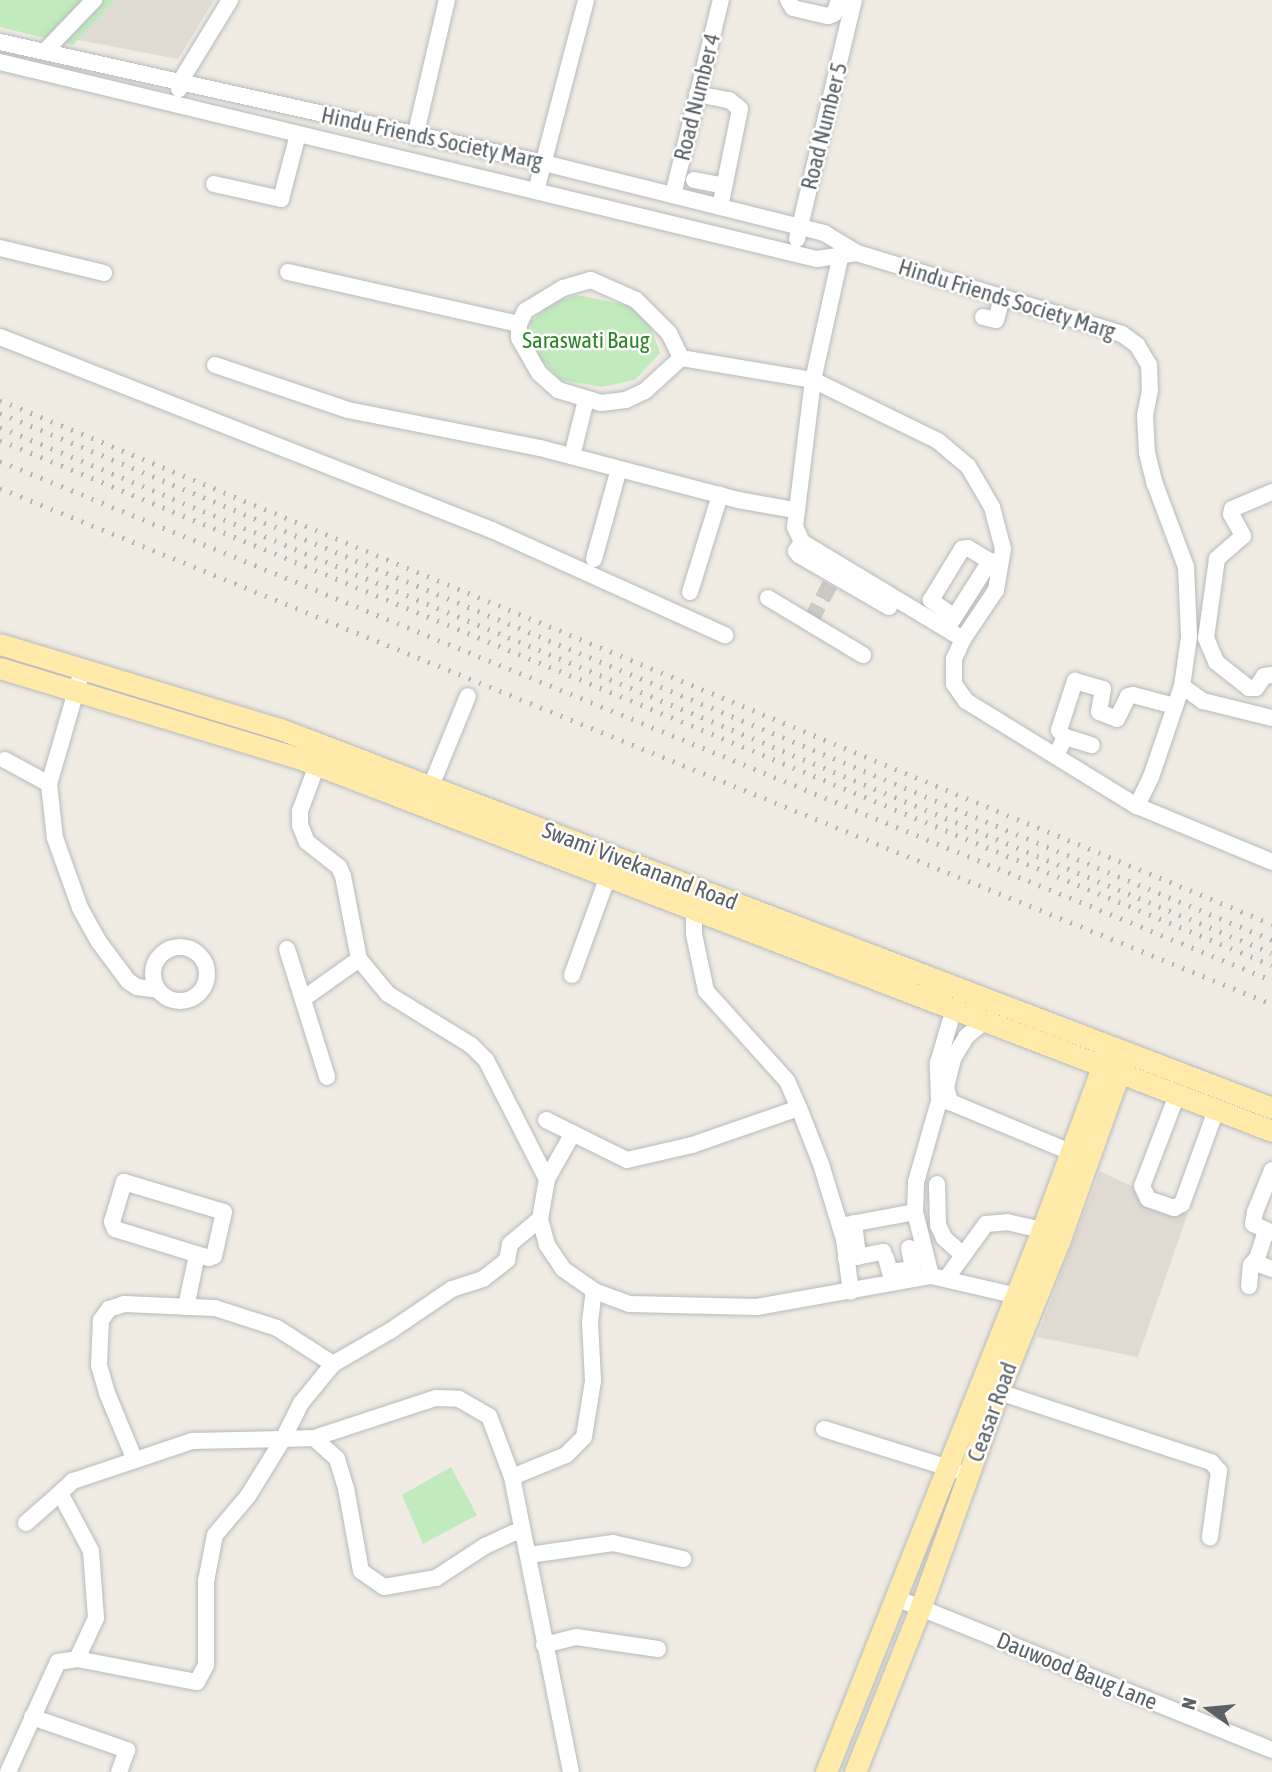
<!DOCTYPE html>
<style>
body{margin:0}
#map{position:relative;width:1272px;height:1772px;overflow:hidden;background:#f0ece3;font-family:"Asap Condensed",sans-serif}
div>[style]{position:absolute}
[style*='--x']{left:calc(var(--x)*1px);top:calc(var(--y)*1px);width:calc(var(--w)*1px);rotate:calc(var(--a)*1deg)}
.education>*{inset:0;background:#dfdbd2}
.green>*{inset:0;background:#c1eabd}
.minor-tunnel>*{height:16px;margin-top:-8px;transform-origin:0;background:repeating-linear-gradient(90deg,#cbc9c4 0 16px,transparent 0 24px)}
.roads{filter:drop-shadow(0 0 2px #b6babf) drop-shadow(0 0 2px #b6babf)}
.minor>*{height:16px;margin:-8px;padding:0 8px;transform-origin:8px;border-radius:8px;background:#fff}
.minor>.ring{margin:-8px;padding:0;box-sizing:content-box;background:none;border:16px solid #fff;border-radius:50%}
.major>*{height:21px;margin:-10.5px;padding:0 10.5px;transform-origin:10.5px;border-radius:10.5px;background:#ffeaa9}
.rail>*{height:4.5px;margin-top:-2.25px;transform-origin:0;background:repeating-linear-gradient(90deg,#b5b6b7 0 2px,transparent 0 11px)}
span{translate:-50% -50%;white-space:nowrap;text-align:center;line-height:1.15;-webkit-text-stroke:5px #fff;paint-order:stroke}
.street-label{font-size:23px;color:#5b6166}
.park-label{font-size:23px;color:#2f852b}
.north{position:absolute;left:1174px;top:1674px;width:70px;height:70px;-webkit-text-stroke:5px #fff;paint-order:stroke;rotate:285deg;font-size:19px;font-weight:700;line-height:28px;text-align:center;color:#5b6166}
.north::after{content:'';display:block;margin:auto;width:24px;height:32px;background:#5b6166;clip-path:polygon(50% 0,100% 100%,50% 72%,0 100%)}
</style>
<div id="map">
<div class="education">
<i style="clip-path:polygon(0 0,214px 0,178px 59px,0 25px)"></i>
<i style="clip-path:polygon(1100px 1171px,1188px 1213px,1138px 1357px,1037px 1337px)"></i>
</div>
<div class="green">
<i style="clip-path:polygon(0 0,116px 0,73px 45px,0 27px)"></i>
<i style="clip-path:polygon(577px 295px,627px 305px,648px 320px,660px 353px,635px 380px,602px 387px,561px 380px,534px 352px,530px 322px,553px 302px)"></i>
<i style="clip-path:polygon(451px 1467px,477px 1515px,423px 1544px,402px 1495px)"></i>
</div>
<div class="minor-tunnel">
<i style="--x:811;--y:620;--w:49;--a:-61.9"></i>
</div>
<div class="roads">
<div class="minor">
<i style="--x:788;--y:0;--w:9;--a:58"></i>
<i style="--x:793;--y:8;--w:36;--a:13"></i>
<i style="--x:828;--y:16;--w:6;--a:-18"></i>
<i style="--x:834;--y:14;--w:15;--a:-70"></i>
<i style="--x:0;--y:42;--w:557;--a:12.54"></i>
<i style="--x:544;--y:163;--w:289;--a:14"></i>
<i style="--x:824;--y:233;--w:39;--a:31"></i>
<i style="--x:857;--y:253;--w:277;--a:17"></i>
<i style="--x:1122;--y:334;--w:19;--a:36"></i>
<i style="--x:1137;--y:345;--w:23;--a:59"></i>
<i style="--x:1149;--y:365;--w:25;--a:88"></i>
<i style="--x:1150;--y:390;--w:25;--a:101"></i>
<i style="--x:1145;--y:415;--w:38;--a:87"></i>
<i style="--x:1147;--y:453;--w:32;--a:76"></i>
<i style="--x:1155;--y:484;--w:89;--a:69.5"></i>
<i style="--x:1186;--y:567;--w:70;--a:87.5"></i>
<i style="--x:1189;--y:637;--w:49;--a:98.1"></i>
<i style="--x:1182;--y:686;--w:96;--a:108.8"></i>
<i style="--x:1151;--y:777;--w:32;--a:116"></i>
<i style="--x:45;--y:51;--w:71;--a:-46.1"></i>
<i style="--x:0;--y:62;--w:840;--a:13.56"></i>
<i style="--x:817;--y:259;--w:40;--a:-8.5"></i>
<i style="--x:179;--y:89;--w:7;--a:-82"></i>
<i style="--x:180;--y:82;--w:96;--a:-58.6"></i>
<i style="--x:697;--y:94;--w:33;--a:11"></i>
<i style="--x:729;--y:100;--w:14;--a:39"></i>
<i style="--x:740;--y:109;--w:100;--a:101.5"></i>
<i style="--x:415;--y:137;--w:141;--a:-76.9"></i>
<i style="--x:694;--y:180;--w:31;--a:11"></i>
<i style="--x:214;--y:184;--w:69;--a:12.6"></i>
<i style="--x:281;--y:199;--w:67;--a:-75.3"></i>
<i style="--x:536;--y:191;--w:197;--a:-75.3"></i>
<i style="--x:673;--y:195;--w:201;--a:-76.2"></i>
<i style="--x:797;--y:239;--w:246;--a:-76.6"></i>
<i style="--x:843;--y:245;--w:138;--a:102.5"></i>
<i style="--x:813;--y:380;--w:148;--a:97"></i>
<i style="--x:795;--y:527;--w:17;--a:65"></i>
<i style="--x:802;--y:542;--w:188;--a:31.1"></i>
<i style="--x:0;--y:248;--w:107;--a:13.5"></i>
<i style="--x:288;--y:272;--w:237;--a:12.7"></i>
<i style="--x:591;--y:280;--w:49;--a:24"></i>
<i style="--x:636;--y:300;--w:47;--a:45"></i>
<i style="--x:669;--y:333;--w:28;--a:64"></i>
<i style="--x:681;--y:358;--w:49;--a:137.5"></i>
<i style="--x:645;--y:391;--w:21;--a:155"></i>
<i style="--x:626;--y:400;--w:25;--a:173"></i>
<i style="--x:601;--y:403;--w:45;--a:-163.2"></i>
<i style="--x:558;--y:390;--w:25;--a:-138"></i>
<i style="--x:539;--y:373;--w:40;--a:-119.7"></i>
<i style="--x:519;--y:338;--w:14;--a:-90"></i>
<i style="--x:519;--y:324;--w:14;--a:-65"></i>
<i style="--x:525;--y:311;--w:44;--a:-31.2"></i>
<i style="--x:563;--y:288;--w:29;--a:-16"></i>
<i style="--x:983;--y:317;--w:13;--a:13"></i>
<i style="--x:996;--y:320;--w:23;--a:-75"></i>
<i style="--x:0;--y:337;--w:529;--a:21.42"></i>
<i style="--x:492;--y:530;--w:256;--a:24.3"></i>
<i style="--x:681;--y:358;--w:134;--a:9.5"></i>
<i style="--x:813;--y:380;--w:139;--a:26"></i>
<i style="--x:938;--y:441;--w:39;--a:40"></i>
<i style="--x:968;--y:466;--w:48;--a:59.7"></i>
<i style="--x:992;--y:507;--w:43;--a:75.3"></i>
<i style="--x:1003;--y:549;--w:42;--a:99.7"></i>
<i style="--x:996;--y:590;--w:59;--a:124"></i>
<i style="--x:963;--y:639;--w:22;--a:114"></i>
<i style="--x:954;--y:659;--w:25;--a:90"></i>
<i style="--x:954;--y:684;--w:21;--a:55"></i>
<i style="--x:966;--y:701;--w:201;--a:31.6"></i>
<i style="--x:1137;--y:806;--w:146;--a:22.5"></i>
<i style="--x:215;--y:365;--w:140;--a:18.7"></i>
<i style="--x:348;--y:410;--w:196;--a:11.2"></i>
<i style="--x:540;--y:448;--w:205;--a:14.7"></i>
<i style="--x:738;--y:500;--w:58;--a:10"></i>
<i style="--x:572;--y:456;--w:58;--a:-76"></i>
<i style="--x:1272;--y:492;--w:43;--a:157"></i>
<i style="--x:1232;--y:509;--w:5;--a:101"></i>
<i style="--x:1231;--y:514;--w:25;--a:61"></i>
<i style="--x:1243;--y:536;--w:35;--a:139"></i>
<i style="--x:1217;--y:559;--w:80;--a:97.9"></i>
<i style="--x:1206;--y:638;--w:26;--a:67"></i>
<i style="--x:1216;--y:662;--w:42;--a:38.2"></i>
<i style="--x:1249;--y:688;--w:7;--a:0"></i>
<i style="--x:1256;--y:688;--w:14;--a:-56"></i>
<i style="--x:1264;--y:676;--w:8;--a:-7"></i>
<i style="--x:802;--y:542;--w:11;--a:124"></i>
<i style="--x:796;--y:551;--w:5;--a:53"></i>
<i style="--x:799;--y:555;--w:104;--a:30"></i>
<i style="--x:594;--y:559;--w:93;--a:-74.5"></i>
<i style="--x:690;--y:592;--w:102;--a:-72.8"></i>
<i style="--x:768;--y:598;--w:111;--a:31"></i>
<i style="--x:954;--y:617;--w:29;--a:-144"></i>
<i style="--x:931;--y:600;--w:60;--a:-58.7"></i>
<i style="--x:962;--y:549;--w:6;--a:-9"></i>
<i style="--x:968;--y:548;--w:37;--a:31"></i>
<i style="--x:950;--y:624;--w:75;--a:-57.6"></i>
<i style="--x:83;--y:667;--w:122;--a:106.2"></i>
<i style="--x:49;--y:784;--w:54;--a:83.7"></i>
<i style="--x:55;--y:838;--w:74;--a:70.3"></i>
<i style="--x:80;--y:908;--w:39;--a:61"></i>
<i style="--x:99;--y:942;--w:49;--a:53.4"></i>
<i style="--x:128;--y:981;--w:11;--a:34"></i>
<i style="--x:137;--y:987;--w:21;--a:8"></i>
<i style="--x:1182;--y:686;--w:26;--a:36"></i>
<i style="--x:1203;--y:701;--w:71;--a:13.8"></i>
<i style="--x:1065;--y:737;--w:28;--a:17"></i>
<i style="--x:1056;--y:756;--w:21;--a:-65"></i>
<i style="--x:1065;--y:737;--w:9;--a:-131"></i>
<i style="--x:1059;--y:730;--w:52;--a:-71.9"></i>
<i style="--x:1075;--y:681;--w:29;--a:16"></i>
<i style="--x:1103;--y:689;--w:23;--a:100"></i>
<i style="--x:1099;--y:712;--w:19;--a:21"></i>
<i style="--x:1117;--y:719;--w:25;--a:-64"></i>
<i style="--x:1128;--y:696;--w:5;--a:-11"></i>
<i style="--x:1133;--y:695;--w:43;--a:14.7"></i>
<i style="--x:5;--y:760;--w:50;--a:28.6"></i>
<i style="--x:317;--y:765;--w:49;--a:110.3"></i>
<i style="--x:300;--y:811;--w:14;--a:90"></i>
<i style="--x:300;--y:825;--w:18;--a:68"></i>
<i style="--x:307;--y:842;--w:41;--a:38"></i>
<i style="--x:339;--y:867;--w:10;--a:66"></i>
<i style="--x:343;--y:876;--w:85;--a:79.1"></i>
<i style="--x:359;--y:959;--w:45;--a:50.4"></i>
<i style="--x:388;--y:994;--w:97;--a:31.6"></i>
<i style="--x:471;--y:1045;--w:21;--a:45"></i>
<i style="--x:486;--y:1060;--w:134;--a:62.9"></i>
<i style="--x:431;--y:786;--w:97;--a:-67.7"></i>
<i style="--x:694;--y:909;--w:25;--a:90"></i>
<i style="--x:694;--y:934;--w:58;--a:78.1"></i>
<i style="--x:706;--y:991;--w:121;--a:48"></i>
<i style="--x:787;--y:1081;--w:30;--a:66"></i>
<i style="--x:799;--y:1108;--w:60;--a:68.6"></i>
<i style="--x:821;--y:1164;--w:78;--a:73"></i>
<i style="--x:844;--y:1239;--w:53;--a:82.5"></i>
<i class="ring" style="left:153px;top:947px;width:38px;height:38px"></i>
<i style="--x:287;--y:949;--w:134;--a:72.6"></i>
<i style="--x:572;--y:975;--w:105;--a:-70"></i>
<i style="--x:303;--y:999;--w:69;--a:-35.5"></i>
<i style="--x:986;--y:1020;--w:26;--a:140"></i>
<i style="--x:966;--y:1037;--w:26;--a:121"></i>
<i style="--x:953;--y:1059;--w:29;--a:104"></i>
<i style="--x:946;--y:1087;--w:16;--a:75"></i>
<i style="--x:950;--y:1102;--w:130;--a:22.6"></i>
<i style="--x:1177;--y:1095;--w:97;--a:111"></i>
<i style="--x:1142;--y:1186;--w:14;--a:65"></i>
<i style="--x:1148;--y:1199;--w:28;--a:19"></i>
<i style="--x:1174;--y:1208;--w:9;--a:-27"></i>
<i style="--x:1182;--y:1204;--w:100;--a:-70.1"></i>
<i style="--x:546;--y:1120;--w:90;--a:26.3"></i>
<i style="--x:627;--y:1160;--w:67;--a:-13"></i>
<i style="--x:692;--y:1145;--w:113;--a:-19.1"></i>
<i style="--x:573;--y:1133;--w:53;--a:119.5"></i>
<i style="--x:547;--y:1179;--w:41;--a:99.9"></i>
<i style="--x:540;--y:1219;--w:27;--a:75"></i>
<i style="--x:547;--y:1245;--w:29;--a:56"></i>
<i style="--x:563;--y:1269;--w:38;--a:35"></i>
<i style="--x:594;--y:1291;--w:37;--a:20"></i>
<i style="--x:629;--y:1304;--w:128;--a:1.3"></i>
<i style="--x:757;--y:1307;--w:177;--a:-10.1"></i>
<i style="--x:931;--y:1276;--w:98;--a:13"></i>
<i style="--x:1272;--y:1170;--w:45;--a:112"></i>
<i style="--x:1255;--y:1212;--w:12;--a:99"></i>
<i style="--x:1253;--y:1224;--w:21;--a:25"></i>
<i style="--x:124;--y:1182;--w:104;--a:16.7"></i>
<i style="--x:224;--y:1212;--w:45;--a:102.8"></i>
<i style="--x:214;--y:1256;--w:5;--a:158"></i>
<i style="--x:209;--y:1258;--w:98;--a:-162.9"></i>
<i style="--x:115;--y:1229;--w:8;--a:-113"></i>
<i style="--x:112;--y:1222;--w:42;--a:-73.3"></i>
<i style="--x:937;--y:1184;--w:41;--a:88.6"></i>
<i style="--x:938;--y:1225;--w:14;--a:65"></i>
<i style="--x:944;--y:1238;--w:24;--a:42"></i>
<i style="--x:854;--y:1223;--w:34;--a:83"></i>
<i style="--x:840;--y:1226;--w:76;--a:-10.6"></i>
<i style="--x:1266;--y:1231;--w:28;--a:108"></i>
<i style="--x:1257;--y:1258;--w:6;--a:72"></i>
<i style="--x:1259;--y:1264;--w:14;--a:21"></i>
<i style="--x:909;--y:1248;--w:21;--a:79"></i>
<i style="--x:886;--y:1258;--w:15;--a:74"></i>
<i style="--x:890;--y:1272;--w:21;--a:-8"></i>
<i style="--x:846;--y:1259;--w:38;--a:-11"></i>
<i style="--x:931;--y:1276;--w:66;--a:-104"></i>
<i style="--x:915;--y:1212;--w:30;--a:-88"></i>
<i style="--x:916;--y:1182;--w:84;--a:-74.1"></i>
<i style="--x:939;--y:1101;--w:38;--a:-92"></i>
<i style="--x:938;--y:1063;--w:43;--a:-73.7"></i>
<i style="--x:946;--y:1279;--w:68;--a:-54"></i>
<i style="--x:986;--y:1224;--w:21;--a:-5"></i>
<i style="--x:1007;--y:1222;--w:36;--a:13"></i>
<i style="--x:1249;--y:1286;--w:21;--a:-85"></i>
<i style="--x:1251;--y:1265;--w:9;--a:-49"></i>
<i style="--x:186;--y:1307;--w:53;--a:-78.1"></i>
<i style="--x:990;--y:1389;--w:233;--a:18.3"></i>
<i style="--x:1211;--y:1462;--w:12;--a:48"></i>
<i style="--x:1219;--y:1471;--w:67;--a:97.8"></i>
<i style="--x:824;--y:1429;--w:137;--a:17.4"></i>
<i style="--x:314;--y:1438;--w:31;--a:42"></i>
<i style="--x:337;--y:1459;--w:30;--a:73"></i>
<i style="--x:346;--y:1488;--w:84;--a:79.8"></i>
<i style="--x:361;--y:1571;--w:28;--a:35"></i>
<i style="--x:384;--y:1587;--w:53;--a:-9.8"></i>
<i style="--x:436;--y:1578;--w:59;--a:-33.1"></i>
<i style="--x:485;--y:1546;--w:31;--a:-25"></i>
<i style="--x:513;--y:1533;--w:9;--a:-6"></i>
<i style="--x:134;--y:1458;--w:70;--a:-112.6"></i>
<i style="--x:107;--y:1393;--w:29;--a:-106"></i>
<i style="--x:99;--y:1365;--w:45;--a:-87.5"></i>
<i style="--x:101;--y:1320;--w:14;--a:-54"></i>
<i style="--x:109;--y:1309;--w:16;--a:-18"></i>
<i style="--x:124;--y:1304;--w:91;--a:2.5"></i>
<i style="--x:215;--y:1308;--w:65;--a:17.9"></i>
<i style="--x:277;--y:1328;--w:67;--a:32.7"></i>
<i style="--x:512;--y:1477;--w:58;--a:-22.2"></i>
<i style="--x:566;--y:1455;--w:25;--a:-45"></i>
<i style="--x:584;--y:1437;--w:57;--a:-80.9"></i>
<i style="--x:593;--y:1381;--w:59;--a:-92.9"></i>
<i style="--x:590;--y:1322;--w:31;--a:-83"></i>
<i style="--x:26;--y:1523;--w:45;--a:-41.4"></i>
<i style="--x:529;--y:1555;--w:85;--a:-8.1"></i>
<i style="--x:613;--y:1543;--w:72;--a:12.9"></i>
<i style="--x:896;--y:1598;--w:406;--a:22"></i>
<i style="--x:544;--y:1645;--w:33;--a:-14"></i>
<i style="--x:576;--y:1637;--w:83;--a:8.3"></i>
<i style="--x:77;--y:1659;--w:122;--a:10.9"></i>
<i style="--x:197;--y:1682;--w:19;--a:-62"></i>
<i style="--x:206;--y:1665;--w:84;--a:-90"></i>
<i style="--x:206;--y:1581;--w:47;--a:-78.9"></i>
<i style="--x:215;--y:1535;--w:51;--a:-49.8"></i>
<i style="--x:248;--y:1496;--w:67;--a:-58.4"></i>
<i style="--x:283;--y:1439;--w:31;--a:-2"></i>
<i style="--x:314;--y:1438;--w:128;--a:-18.2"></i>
<i style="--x:436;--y:1398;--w:23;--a:2"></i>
<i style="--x:459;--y:1399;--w:34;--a:30"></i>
<i style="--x:489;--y:1416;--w:65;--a:69.3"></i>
<i style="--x:512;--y:1477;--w:301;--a:78.7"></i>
<i style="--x:32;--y:1717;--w:101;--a:19.2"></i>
<i style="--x:127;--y:1750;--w:23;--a:110"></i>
<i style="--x:8;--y:1772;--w:121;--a:-65.6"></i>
<i style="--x:58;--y:1662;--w:19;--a:-9"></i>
<i style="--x:77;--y:1659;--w:45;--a:-65.1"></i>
<i style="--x:96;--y:1618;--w:67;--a:-94.3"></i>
<i style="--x:91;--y:1551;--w:66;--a:-118.1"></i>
<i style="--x:60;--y:1493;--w:18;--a:-43"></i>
<i style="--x:73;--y:1481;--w:126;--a:-18.6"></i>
<i style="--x:192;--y:1441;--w:91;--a:-1.3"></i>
<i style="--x:283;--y:1439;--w:40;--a:-63.4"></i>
<i style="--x:301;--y:1403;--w:50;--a:-50.6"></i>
<i style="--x:333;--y:1364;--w:66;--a:-30.1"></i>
<i style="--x:390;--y:1331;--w:75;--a:-34.1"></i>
<i style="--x:452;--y:1289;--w:33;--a:-18"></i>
<i style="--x:483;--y:1279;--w:31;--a:-38"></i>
<i style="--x:507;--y:1260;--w:16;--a:-79"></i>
<i style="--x:510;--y:1244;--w:39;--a:-40"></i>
</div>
<div class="major">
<i style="--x:0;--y:644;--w:293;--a:16.9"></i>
<i style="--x:280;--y:729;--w:1062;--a:20.91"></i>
<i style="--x:0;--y:668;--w:312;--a:16.8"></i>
<i style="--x:299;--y:758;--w:1042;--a:20.97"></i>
<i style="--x:826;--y:1772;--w:583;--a:-68.27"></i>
<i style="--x:1042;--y:1230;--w:189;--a:-69.8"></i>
<i style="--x:855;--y:1772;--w:175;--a:-68.3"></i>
<i style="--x:920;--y:1609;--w:231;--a:-70.2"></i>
<i style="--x:998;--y:1392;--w:165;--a:-67.9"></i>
<i style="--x:1060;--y:1239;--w:191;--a:-70.4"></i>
</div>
</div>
<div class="rail">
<i style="--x:0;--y:400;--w:1376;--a:22.39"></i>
<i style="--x:0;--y:413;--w:1377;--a:22.5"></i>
<i style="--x:0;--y:427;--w:1376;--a:22.47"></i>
<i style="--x:0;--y:440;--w:1376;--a:22.43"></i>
<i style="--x:0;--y:461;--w:1374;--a:22.2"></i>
<i style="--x:0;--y:488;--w:1373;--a:22.08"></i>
</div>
<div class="street-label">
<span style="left:697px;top:97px;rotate:-76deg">Road Number 4</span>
<span style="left:824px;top:126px;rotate:-76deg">Road Number 5</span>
<span style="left:432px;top:138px;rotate:12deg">Hindu Friends Society Marg</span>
<span style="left:1007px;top:299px;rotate:17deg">Hindu Friends Society Marg</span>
<span style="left:640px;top:866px;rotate:21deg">Swami Vivekanand Road</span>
<span style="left:992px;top:1412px;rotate:-70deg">Ceasar Road</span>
<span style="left:1077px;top:1671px;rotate:22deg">Dauwood Baug Lane</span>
</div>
<div class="park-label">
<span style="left:586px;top:340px">Saraswati Baug</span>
</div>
<div class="north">N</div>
</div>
